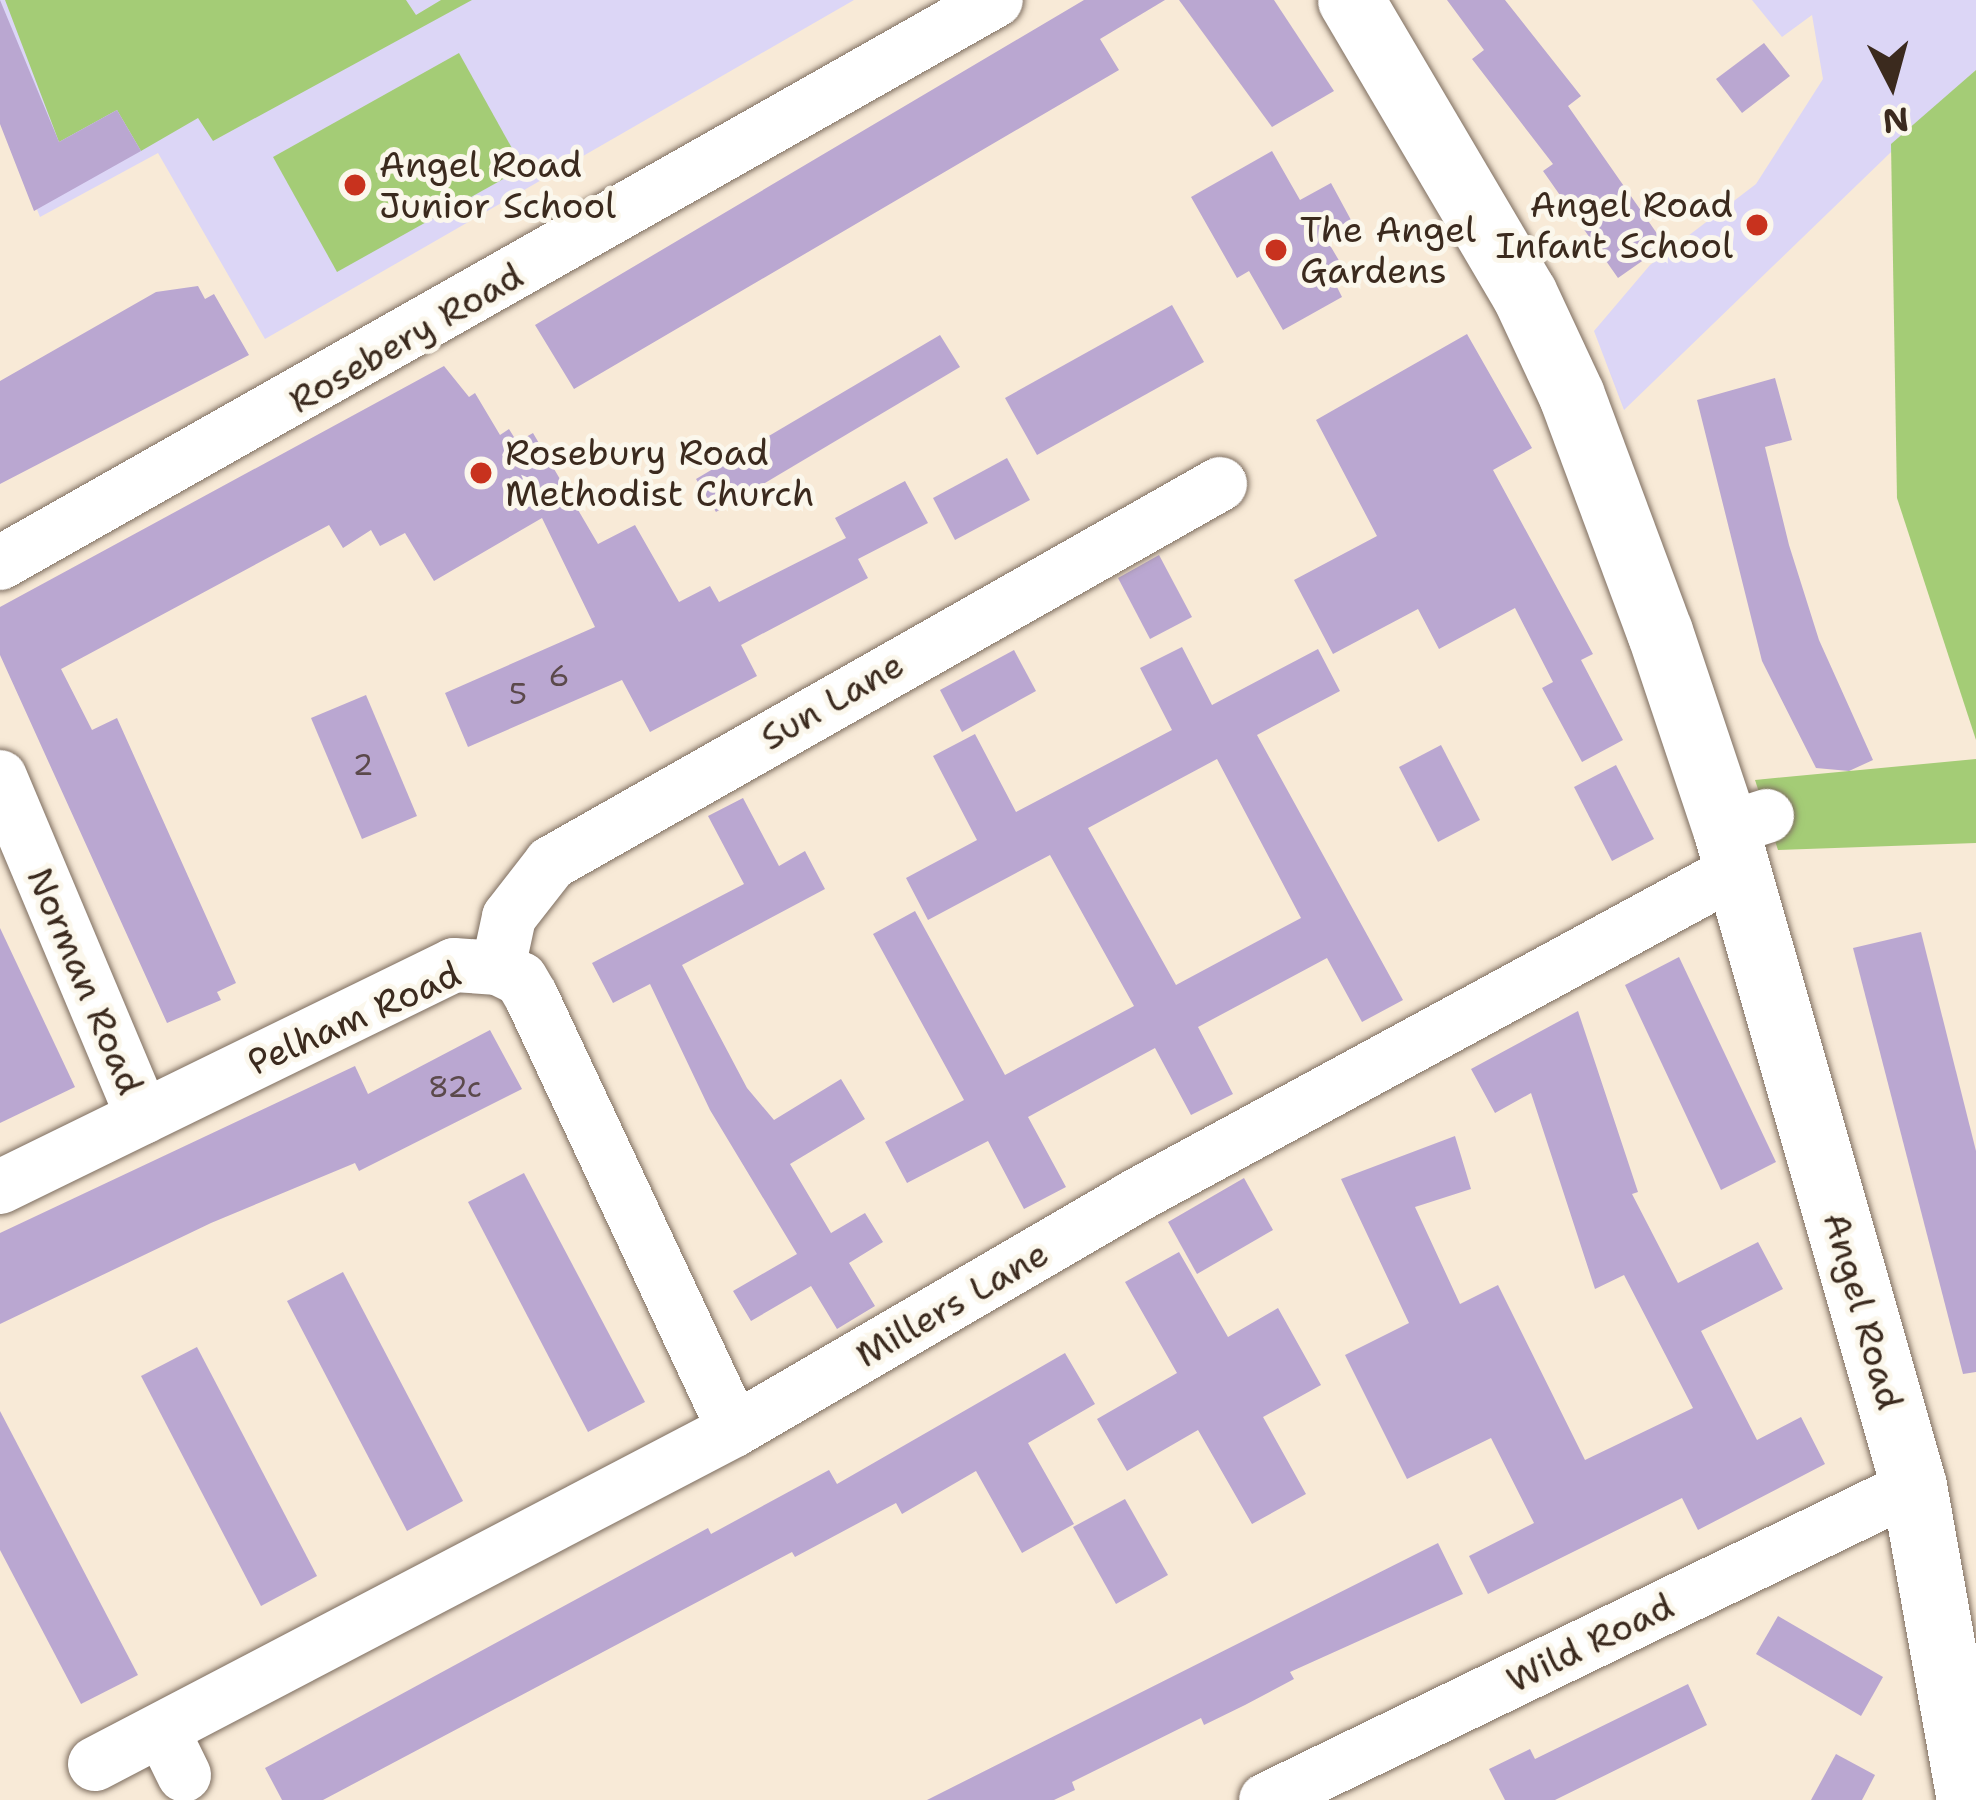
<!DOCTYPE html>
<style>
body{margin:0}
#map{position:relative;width:1976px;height:1800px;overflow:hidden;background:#f8ead7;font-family:"Shantell Sans",sans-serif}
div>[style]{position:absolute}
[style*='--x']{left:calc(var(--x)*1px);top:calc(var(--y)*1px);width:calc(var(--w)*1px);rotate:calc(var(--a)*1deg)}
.built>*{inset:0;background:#dcd6f6}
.green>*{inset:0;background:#a4cc76}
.building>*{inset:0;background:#baa7d1}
.roads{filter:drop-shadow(0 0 3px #7d6d5f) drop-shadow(0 0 3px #7d6d5f)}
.minor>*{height:54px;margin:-27px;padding:0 27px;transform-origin:27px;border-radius:27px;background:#fff}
.tertiary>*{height:66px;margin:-33px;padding:0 33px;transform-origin:33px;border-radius:33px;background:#fff}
.dots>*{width:33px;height:33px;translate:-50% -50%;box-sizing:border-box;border:6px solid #fbf7ec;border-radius:50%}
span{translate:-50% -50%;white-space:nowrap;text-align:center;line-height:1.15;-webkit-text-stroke:10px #fbf7ec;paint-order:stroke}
.number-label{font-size:30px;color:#5b494b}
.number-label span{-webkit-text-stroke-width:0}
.poi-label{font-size:36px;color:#3b2a1e}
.left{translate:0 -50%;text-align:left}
.right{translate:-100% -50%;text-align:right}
.street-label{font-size:36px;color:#3b2a1e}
.north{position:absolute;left:1832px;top:24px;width:120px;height:120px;-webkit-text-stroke:9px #fbf7ec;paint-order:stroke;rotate:174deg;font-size:33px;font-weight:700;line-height:48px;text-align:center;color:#3b2a1e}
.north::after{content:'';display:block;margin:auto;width:42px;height:54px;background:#3b2a1e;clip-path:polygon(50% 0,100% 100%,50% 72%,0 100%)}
</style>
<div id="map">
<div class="built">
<i style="clip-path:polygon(0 0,854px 0,265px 339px,158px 153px,40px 217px,0 117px)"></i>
<i style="clip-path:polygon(1752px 0,1976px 0,1976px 70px,1624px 410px,1594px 331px,1650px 265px,1756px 184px,1823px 79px,1812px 15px,1782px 37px)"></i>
</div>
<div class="green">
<i style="clip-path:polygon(5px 0,406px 0,416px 15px,441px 0,472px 0,213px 141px,198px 118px,141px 151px,117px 110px,59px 142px)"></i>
<i style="clip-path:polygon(459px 53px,523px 168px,337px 272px,273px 157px)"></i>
<i style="clip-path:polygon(1976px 70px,1976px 740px,1897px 498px,1891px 144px)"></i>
<i style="clip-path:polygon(1976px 759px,1976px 843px,1778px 850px,1755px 780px)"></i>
</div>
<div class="building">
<i style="clip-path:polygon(0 0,59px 142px,117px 110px,141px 151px,34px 211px,0 124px)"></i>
<i style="clip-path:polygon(1084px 0,1165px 0,1100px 39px,1119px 70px,574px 389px,535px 325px)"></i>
<i style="clip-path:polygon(1179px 0,1274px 0,1334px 91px,1272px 127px)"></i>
<i style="clip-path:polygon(1447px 0,1505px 0,1581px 96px,1568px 106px,1665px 245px,1618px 278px,1543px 171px,1553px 164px,1472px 59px,1484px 50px)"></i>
<i style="clip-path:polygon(1764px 43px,1790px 76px,1742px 113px,1716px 79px)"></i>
<i style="clip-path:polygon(1272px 151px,1300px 200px,1331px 183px,1351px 220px,1324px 235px,1341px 264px,1329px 271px,1342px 297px,1283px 330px,1249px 271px,1237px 278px,1191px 197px)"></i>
<i style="clip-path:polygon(198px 286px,205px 299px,214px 294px,249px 355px,0 484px,0 381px,156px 292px)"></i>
<i style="clip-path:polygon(1172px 305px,1204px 362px,1037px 455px,1005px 398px)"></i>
<i style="clip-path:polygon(1467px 334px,1532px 448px,1493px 470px,1593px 654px,1581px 660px,1623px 740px,1582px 762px,1542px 688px,1553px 682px,1515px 608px,1439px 649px,1418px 609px,1333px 654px,1294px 580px,1377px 536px,1316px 420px)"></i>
<i style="clip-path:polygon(940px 335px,960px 367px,716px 512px,696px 479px)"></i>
<i style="clip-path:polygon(444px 366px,469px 397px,475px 393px,500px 435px,509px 429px,517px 442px,533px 433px,598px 544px,635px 525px,679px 602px,710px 586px,719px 602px,846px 538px,835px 518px,905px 481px,928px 523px,858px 559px,868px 578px,741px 645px,757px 676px,650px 732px,622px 680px,468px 747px,445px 693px,595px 627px,542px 518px,434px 581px,405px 533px,380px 546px,371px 530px,343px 548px,329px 525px,61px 669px,92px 730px,117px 718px,236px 983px,217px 992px,221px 1000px,167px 1023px,0 655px,0 607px)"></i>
<i style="clip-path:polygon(1775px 378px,1792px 440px,1765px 447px,1789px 545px,1819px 640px,1873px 760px,1849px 771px,1816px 768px,1762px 661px,1697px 400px)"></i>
<i style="clip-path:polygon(1007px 458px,1030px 500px,955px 540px,933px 498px)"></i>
<i style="clip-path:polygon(1159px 555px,1192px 617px,1150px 639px,1118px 578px)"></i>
<i style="clip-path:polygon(evenodd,1182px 647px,1212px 705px,1318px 649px,1340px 691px,1257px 735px,1403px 1000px,1362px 1022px,1327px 958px,1198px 1027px,1233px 1094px,1191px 1115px,1155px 1048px,1028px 1117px,1066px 1187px,1024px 1209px,988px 1141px,907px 1183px,885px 1142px,964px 1100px,873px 934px,915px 911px,1005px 1075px,1134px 1006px,1050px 855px,928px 920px,906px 878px,977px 840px,933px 756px,975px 734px,1016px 812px,1172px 730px,1140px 668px,1182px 647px,1217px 759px,1301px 918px,1176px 985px,1088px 828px,1217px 759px)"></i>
<i style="clip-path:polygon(1014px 650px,1036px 691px,962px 732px,940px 690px)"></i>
<i style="clip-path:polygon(366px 695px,417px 816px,362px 839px,311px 718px)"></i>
<i style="clip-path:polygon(1441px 745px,1480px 820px,1438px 842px,1399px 767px)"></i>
<i style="clip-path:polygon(1616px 765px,1654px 839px,1612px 861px,1574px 787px)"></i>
<i style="clip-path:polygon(743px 798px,779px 866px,805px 851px,825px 889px,682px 965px,747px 1088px,774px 1120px,841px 1079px,865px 1119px,790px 1164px,831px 1233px,865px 1213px,883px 1242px,849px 1263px,875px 1306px,837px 1329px,811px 1286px,751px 1321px,733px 1291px,797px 1254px,710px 1110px,650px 984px,613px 1003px,592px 963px,744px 884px,708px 816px)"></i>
<i style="clip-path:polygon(0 928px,75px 1087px,0 1123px)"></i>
<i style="clip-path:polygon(1921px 932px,1976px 1151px,1976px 1372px,1963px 1374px,1853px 948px)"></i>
<i style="clip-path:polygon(1679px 957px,1776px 1162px,1721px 1190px,1625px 985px)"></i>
<i style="clip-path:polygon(1578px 1011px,1638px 1192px,1632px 1194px,1678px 1283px,1758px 1242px,1783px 1289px,1701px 1331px,1757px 1440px,1801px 1417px,1825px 1464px,1698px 1530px,1682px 1498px,1488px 1594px,1469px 1556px,1534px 1523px,1491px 1438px,1407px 1479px,1345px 1355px,1409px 1323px,1341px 1179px,1455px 1136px,1471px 1189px,1415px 1207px,1460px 1304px,1498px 1285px,1585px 1460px,1693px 1408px,1624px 1275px,1595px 1289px,1531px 1093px,1495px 1113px,1471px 1069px)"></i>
<i style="clip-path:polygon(490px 1030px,522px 1089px,359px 1171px,355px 1163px,211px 1223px,0 1324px,0 1233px,355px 1066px,368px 1094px)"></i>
<i style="clip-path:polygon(524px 1173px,645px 1402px,588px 1432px,468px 1202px)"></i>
<i style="clip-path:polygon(1244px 1178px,1273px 1230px,1197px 1274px,1168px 1222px)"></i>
<i style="clip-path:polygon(1179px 1252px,1228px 1337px,1278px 1308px,1321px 1385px,1263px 1417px,1306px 1494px,1252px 1524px,1198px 1430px,1127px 1471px,1097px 1419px,1177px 1373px,1125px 1282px)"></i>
<i style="clip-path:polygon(343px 1272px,463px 1501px,407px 1531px,287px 1301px)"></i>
<i style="clip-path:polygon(197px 1347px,317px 1576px,261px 1606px,141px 1376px)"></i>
<i style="clip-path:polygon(1065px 1353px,1095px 1404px,1028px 1443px,1074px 1524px,1022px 1553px,976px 1471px,902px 1514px,896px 1503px,795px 1557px,792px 1552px,323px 1800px,282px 1800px,265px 1768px,708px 1528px,711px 1534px,829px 1470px,837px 1484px)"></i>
<i style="clip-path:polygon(0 1411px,138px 1675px,81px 1704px,0 1550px)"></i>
<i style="clip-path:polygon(1125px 1499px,1168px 1575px,1116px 1604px,1073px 1527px)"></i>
<i style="clip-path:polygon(1438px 1543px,1463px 1594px,1290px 1672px,1294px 1679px,1245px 1705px,1204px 1725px,1201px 1718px,1072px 1782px,1075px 1790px,1054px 1800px,927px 1800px)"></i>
<i style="clip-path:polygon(1778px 1616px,1883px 1677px,1861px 1716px,1756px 1654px)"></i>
<i style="clip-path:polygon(1688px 1684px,1707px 1725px,1555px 1800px,1505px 1800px,1489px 1769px,1530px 1749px,1535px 1759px)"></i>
<i style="clip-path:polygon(1836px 1754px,1875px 1775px,1862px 1800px,1811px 1800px)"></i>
</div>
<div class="roads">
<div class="minor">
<i style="--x:0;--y:563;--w:1144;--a:-29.48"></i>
<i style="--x:0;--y:777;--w:369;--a:67.2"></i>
<i style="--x:1726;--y:829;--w:43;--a:-17.6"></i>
<i style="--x:498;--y:968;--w:52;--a:-77.8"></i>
<i style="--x:509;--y:917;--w:68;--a:-52.1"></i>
<i style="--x:551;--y:863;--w:769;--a:-29.53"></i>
<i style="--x:0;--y:1187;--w:505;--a:-26.06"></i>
<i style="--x:454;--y:965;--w:44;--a:3.9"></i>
<i style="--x:498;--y:968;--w:25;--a:26"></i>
<i style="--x:521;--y:979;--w:20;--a:60"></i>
<i style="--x:531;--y:996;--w:479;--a:64.9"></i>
<i style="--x:162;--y:1730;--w:50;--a:63.9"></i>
<i style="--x:95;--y:1764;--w:721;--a:-27.6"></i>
<i style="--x:734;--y:1430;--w:461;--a:-30.2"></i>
<i style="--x:1132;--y:1198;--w:688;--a:-28.46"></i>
<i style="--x:1266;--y:1800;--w:720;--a:-25.85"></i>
</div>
<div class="tertiary">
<i style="--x:1351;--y:0;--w:342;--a:59.5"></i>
<i style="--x:1525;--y:295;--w:111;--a:65"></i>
<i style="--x:1572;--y:396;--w:252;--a:69.6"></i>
<i style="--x:1660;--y:632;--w:208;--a:71.5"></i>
<i style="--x:1726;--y:829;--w:683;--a:74.03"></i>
<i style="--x:1914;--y:1486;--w:319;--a:79.9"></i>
</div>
</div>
<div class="dots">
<i style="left:355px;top:185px;background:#c8321e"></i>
<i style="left:1757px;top:225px;background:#c8321e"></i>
<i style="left:1276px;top:250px;background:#c8321e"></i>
<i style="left:481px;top:473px;background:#c8321e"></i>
</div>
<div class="number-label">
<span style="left:559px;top:676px">6</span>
<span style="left:518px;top:694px">5</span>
<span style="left:363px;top:765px">2</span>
<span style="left:455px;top:1087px">82c</span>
</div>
<div class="poi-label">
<span class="left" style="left:379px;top:185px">Angel Road<br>Junior School</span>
<span class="right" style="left:1733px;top:225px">Angel Road<br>Infant School</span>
<span class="left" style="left:1300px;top:250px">The Angel<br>Gardens</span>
<span class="left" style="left:505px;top:473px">Rosebury Road<br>Methodist Church</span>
</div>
<div class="street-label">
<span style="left:406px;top:338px;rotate:-30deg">Rosebery Road</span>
<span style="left:832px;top:701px;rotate:-30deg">Sun Lane</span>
<span style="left:85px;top:981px;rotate:67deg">Norman Road</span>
<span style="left:354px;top:1018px;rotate:-24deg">Pelham Road</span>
<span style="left:952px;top:1304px;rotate:-30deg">Millers Lane</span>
<span style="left:1863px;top:1311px;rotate:74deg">Angel Road</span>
<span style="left:1590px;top:1643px;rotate:-26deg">Wild Road</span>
</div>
<div class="north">N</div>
</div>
